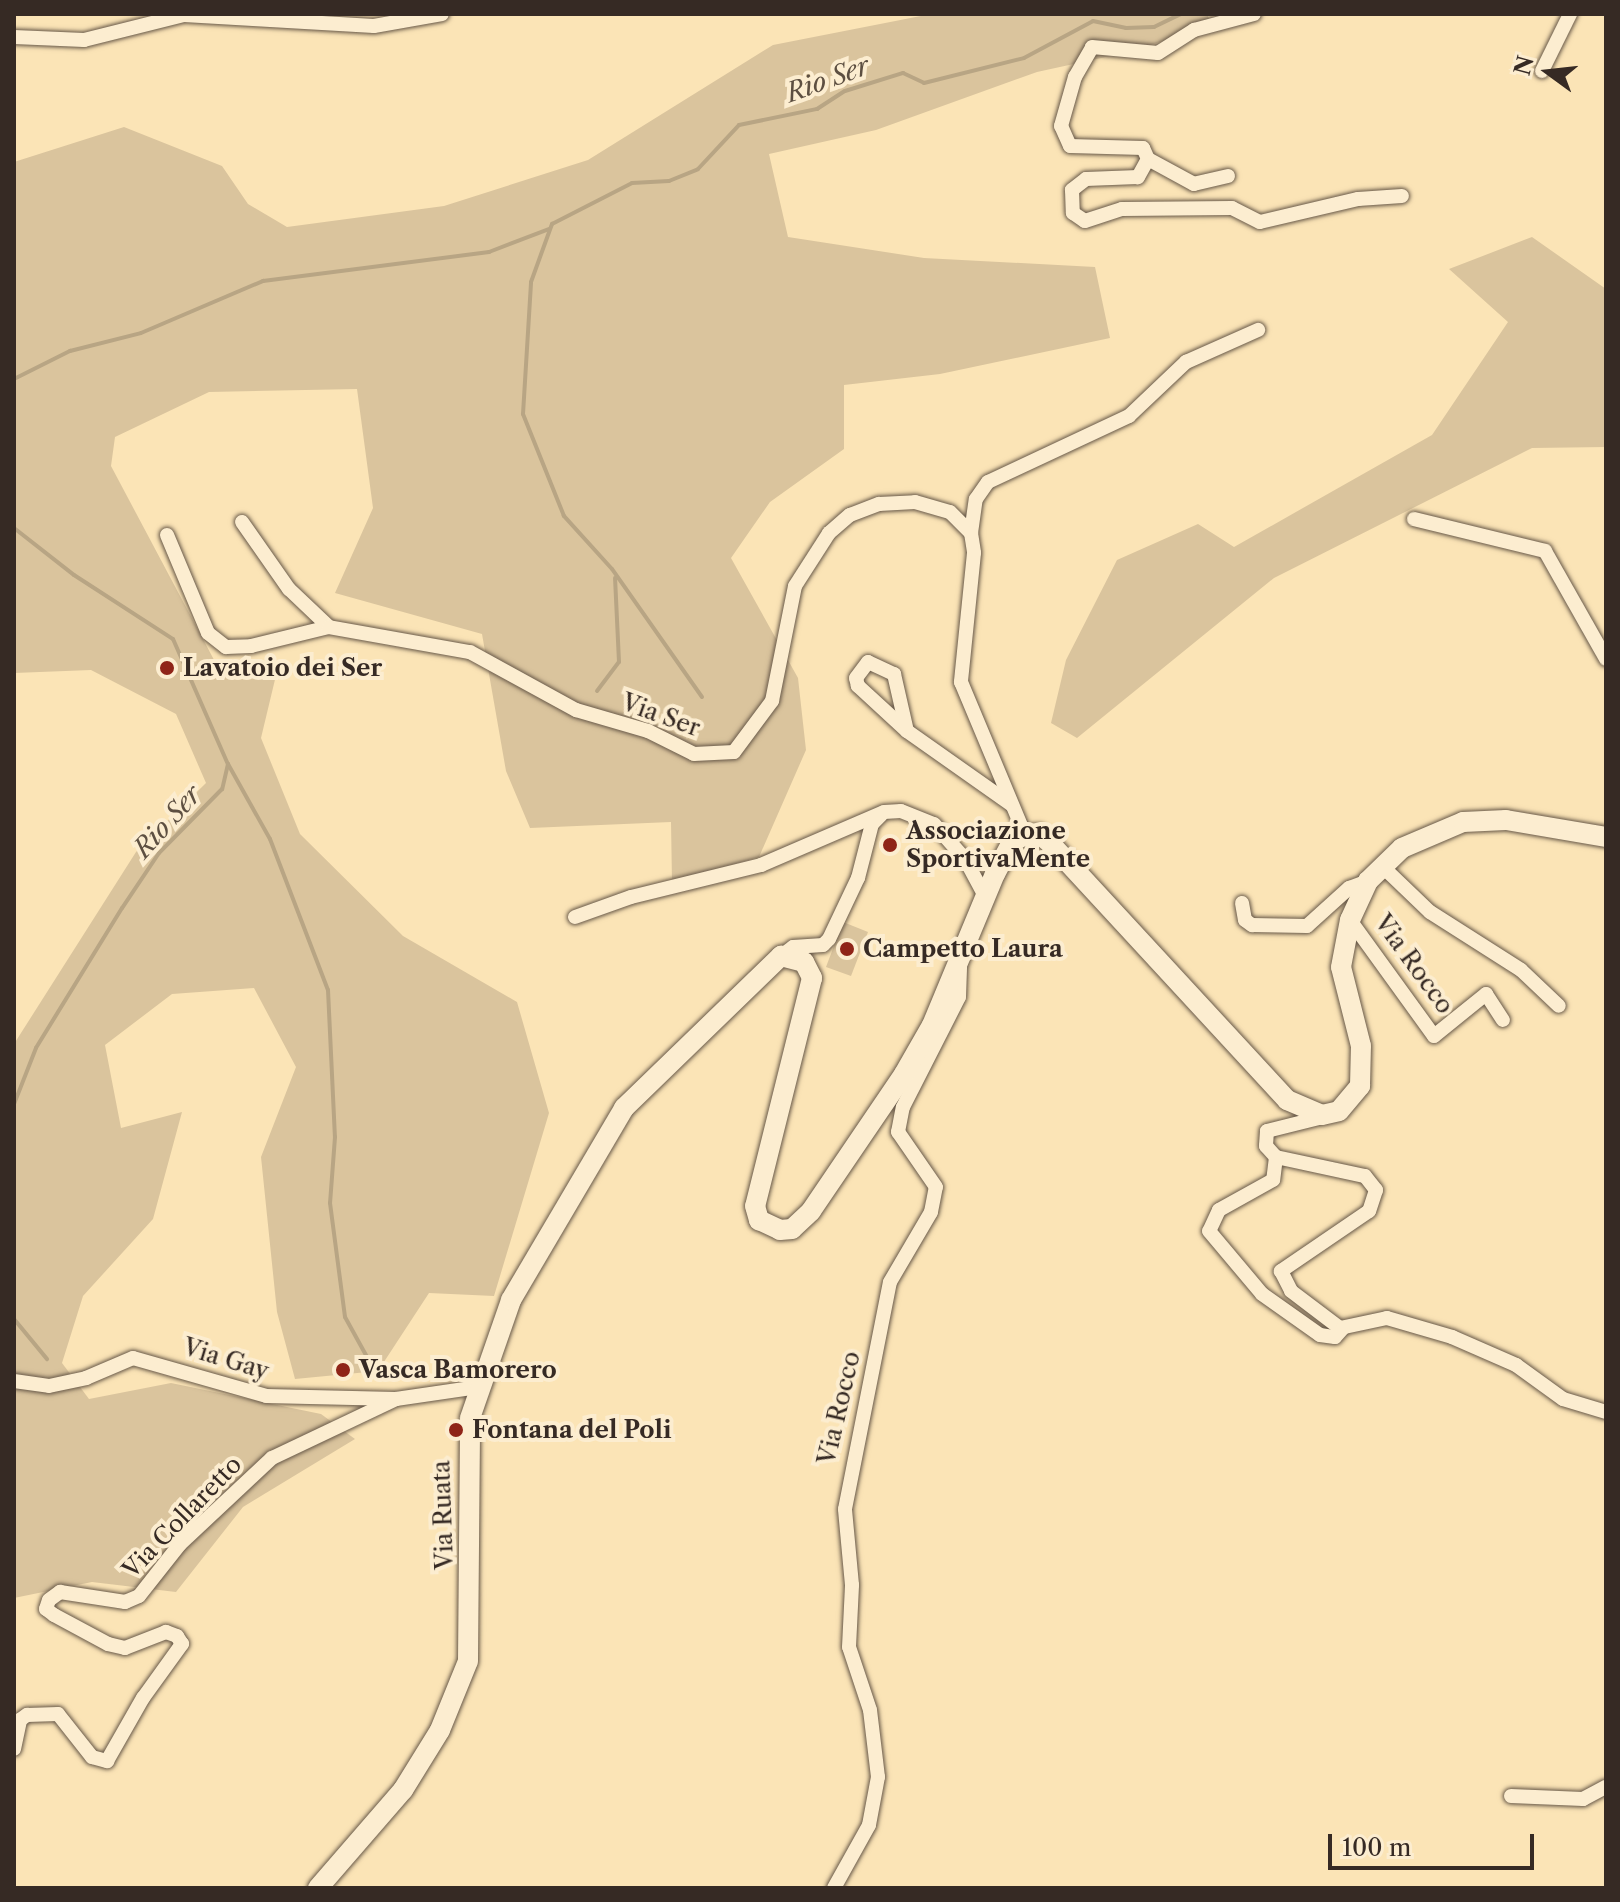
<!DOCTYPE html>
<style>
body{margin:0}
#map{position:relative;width:1620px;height:1902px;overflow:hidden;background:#fbe4b6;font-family:"Libre Caslon Text",serif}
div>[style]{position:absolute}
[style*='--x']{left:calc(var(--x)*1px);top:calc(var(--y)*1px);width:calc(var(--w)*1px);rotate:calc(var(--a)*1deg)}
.green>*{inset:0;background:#dac49d}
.stream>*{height:4px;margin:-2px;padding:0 2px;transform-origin:2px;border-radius:2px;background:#b8a584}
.roads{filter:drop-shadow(0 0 2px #675848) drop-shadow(0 0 2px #675848)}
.street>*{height:14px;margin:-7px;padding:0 7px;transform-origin:7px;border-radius:7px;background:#fcedd0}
.secondary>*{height:20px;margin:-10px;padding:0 10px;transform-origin:10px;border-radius:10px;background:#fcedd0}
.dots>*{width:22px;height:22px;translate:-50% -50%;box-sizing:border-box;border:4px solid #fcedd0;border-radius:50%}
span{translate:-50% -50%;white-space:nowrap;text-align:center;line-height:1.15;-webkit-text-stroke:8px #fcedd0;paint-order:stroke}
.poi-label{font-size:24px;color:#362a24;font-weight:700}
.left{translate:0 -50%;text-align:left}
.street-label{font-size:24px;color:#362a24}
.water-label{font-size:26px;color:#5d4f41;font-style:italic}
.frame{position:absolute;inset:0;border:16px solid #362a24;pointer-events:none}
.north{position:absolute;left:1508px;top:32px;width:80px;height:80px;-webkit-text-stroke:6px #fcedd0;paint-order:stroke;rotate:285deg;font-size:22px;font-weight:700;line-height:32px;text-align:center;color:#362a24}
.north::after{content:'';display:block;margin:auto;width:28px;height:36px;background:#362a24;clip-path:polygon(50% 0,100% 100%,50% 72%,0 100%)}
.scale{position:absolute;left:1328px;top:1834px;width:206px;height:36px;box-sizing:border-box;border:4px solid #362a24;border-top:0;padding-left:10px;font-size:24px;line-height:28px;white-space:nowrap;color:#362a24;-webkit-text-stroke:6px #fcedd0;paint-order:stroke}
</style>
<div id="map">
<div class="green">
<i style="clip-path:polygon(931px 14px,1207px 14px,1212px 26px,1124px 53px,1037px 72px,876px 130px,769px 154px,788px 237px,924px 258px,1095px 267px,1110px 338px,940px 374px,844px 385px,844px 449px,770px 502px,731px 558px,798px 678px,806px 750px,759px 857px,672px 882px,671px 822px,530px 828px,506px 771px,482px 634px,335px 593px,373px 508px,357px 389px,209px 392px,115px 437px,111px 466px,221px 673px,278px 667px,261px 738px,300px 834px,403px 936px,517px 1002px,549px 1113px,494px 1296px,429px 1293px,378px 1371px,295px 1379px,277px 1312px,261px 1157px,296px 1067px,254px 988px,172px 994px,105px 1045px,121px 1128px,182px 1112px,153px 1219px,83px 1296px,62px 1363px,89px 1399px,171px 1383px,321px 1414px,355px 1439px,243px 1507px,176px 1592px,92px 1582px,14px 1598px,14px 1044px,136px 852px,206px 783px,176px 714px,91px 670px,14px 673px,14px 162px,124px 127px,222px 166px,248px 204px,287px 227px,444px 206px,588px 160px,773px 45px)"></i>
<i style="clip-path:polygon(1532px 237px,1606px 289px,1606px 447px,1532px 448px,1274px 578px,1077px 738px,1051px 723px,1066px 660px,1117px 560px,1198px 524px,1234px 547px,1432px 435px,1508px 322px,1449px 269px)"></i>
<i style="clip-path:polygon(843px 922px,868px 932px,851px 976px,826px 967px)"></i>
</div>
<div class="stream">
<i style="--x:14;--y:379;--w:63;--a:-26.6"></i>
<i style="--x:70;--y:351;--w:73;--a:-14.2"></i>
<i style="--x:141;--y:333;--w:133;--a:-23.1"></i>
<i style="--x:263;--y:281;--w:228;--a:-7.3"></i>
<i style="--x:489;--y:252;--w:64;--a:-21"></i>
<i style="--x:14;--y:528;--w:76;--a:38.1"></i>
<i style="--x:74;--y:575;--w:118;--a:32.9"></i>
<i style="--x:173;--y:639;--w:137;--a:66.3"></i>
<i style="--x:228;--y:764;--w:26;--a:103"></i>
<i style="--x:222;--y:789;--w:90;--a:134.5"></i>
<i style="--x:159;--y:853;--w:66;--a:123.9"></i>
<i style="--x:122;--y:908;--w:164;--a:121.6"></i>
<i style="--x:36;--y:1048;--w:60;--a:111.4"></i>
<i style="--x:597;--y:691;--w:36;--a:-53"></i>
<i style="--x:619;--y:662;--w:84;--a:-92.7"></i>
<i style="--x:702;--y:697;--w:156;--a:-125.1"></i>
<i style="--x:612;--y:569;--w:72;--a:-132.2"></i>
<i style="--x:564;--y:516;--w:110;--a:-111.9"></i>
<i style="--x:523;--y:414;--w:132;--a:-86.5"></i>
<i style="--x:531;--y:282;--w:62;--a:-70.1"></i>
<i style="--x:552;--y:224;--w:90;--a:-27.1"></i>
<i style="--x:632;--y:183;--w:37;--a:-3"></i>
<i style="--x:669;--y:181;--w:31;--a:-22"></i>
<i style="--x:698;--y:169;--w:60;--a:-47"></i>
<i style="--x:739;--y:125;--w:80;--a:-11.6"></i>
<i style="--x:817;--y:109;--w:33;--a:-33"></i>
<i style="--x:845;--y:91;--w:61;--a:-17.2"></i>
<i style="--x:903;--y:73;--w:23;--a:25"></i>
<i style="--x:924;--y:83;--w:103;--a:-14"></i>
<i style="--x:1024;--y:58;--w:78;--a:-28.2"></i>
<i style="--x:1093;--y:21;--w:34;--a:12"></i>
<i style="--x:1126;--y:28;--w:28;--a:-2"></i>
<i style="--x:1154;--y:27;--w:30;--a:-26"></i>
<i style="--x:228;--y:764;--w:86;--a:60.8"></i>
<i style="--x:270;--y:839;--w:162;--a:69"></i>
<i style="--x:328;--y:990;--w:147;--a:87.3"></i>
<i style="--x:335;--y:1137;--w:66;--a:94.3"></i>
<i style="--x:330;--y:1203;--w:115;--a:82.5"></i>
<i style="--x:345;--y:1317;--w:58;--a:61.2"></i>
<i style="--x:14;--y:1319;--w:52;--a:50.5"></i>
</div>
<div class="roads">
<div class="street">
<i style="--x:14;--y:37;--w:70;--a:2.5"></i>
<i style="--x:84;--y:40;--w:103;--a:-14"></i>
<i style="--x:184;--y:15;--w:190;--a:3.3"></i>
<i style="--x:374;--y:26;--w:69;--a:-10"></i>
<i style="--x:1542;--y:71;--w:64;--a:-63.8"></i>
<i style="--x:1148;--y:159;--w:21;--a:119"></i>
<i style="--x:1138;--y:177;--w:52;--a:177.8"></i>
<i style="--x:1086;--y:179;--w:18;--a:142"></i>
<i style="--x:1072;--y:190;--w:23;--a:88"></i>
<i style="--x:1073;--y:213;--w:14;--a:34"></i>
<i style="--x:1085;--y:221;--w:39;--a:-18"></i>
<i style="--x:1122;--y:209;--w:110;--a:-0.5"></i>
<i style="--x:1232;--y:208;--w:31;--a:27"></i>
<i style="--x:1260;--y:222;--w:101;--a:-13.2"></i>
<i style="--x:1358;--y:199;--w:44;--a:-3.9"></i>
<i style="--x:1228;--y:176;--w:35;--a:167"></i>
<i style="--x:1194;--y:184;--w:52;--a:-151.5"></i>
<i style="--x:1148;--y:159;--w:12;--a:-114"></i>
<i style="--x:1143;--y:148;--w:73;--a:-178.4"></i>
<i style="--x:1070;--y:146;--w:22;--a:-114"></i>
<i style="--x:1061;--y:126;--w:51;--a:-74.1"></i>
<i style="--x:1075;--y:77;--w:34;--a:-60"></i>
<i style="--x:1092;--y:47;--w:66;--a:5.2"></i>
<i style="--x:1158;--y:53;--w:43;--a:-32.6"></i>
<i style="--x:1194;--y:30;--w:62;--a:-14.9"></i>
<i style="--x:1414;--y:519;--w:135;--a:13.7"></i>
<i style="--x:1545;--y:551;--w:124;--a:60.5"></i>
<i style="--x:242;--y:522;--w:82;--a:55"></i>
<i style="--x:289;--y:589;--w:55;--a:43.5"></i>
<i style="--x:971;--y:533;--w:34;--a:-82"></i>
<i style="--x:976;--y:499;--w:21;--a:-55"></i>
<i style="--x:988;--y:482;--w:156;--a:-25.1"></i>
<i style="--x:1129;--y:416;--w:79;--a:-43.5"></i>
<i style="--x:1186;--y:362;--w:79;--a:-24"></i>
<i style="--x:167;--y:535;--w:106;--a:67.3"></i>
<i style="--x:208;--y:633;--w:23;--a:38"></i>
<i style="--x:226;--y:647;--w:25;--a:-2"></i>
<i style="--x:251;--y:646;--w:80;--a:-13.7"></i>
<i style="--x:329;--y:627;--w:143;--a:10.1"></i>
<i style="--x:470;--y:652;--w:121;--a:28.7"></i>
<i style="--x:576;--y:710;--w:75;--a:16.3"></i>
<i style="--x:648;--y:731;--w:51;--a:26.6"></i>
<i style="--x:694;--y:754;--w:40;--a:-2.9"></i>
<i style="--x:734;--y:752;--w:64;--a:-53.3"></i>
<i style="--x:772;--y:701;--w:117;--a:-78.7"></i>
<i style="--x:795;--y:586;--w:63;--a:-57.3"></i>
<i style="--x:829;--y:533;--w:28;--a:-41"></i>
<i style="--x:850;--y:515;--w:31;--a:-21"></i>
<i style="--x:879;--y:504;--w:36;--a:-3"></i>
<i style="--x:915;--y:502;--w:36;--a:16"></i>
<i style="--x:950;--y:512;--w:30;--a:45"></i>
<i style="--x:971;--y:533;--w:20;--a:81"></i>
<i style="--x:974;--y:553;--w:130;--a:95.8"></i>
<i style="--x:961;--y:682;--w:166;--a:67.3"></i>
<i style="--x:907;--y:731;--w:67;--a:-137.4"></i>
<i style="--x:858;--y:686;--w:8;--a:-104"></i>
<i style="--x:856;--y:678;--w:20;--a:-53"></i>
<i style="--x:868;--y:662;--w:29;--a:25"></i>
<i style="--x:894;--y:674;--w:58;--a:77.2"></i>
<i style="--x:907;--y:731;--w:128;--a:35.2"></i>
<i style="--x:1383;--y:867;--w:65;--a:43.8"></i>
<i style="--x:1430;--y:912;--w:108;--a:32.5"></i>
<i style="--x:1521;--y:970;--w:52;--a:43.5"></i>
<i style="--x:1242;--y:903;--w:17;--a:80"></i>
<i style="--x:1245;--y:920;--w:9;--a:36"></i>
<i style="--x:1252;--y:925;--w:55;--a:1"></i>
<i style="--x:1307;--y:926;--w:57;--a:-42.1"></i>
<i style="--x:1349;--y:888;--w:20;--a:-20"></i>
<i style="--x:575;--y:917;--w:59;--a:-19.7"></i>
<i style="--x:631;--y:897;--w:134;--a:-13.8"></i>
<i style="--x:761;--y:865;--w:134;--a:-23.3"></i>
<i style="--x:884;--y:812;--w:17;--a:-3"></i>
<i style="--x:901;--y:811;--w:35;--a:22"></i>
<i style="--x:934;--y:824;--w:47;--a:48.5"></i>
<i style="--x:965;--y:859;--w:44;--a:61.7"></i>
<i style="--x:1350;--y:920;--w:143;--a:54.1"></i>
<i style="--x:1434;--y:1036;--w:67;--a:-38.9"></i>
<i style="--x:1486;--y:994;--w:31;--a:57"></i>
<i style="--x:781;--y:956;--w:15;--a:-37"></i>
<i style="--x:793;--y:947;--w:30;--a:-4"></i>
<i style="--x:823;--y:945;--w:8;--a:-45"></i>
<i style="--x:829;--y:939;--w:68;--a:-64.6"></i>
<i style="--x:858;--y:878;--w:56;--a:-75.5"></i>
<i style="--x:872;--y:824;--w:13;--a:-45"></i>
<i style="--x:1327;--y:1116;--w:62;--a:166"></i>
<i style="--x:1267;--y:1131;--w:15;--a:94"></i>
<i style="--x:1266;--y:1146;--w:15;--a:48"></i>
<i style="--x:1276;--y:1157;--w:91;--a:12.1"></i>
<i style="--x:1365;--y:1176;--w:18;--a:52"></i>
<i style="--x:1376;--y:1190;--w:22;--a:108"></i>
<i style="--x:1369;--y:1211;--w:107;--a:145.7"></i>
<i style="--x:1281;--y:1271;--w:22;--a:63"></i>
<i style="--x:1291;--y:1291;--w:61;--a:37.1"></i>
<i style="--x:1340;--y:1328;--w:48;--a:-12"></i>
<i style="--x:1387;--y:1318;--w:68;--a:16.3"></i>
<i style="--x:1452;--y:1337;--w:70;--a:23.6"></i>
<i style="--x:1516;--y:1365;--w:58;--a:35.9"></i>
<i style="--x:1563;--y:1399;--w:45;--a:16.8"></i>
<i style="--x:1276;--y:1157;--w:23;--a:97"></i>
<i style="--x:1273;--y:1180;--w:62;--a:150.9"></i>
<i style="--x:1219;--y:1210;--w:23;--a:115"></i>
<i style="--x:1209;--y:1231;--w:82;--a:49.9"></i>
<i style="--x:1262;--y:1294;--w:71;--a:35.3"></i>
<i style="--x:1320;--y:1335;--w:15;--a:8"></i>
<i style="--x:1335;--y:1337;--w:12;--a:-48"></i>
<i style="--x:14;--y:1381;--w:35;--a:8"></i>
<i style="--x:49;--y:1386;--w:38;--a:-12"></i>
<i style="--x:86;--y:1378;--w:51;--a:-23.1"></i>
<i style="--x:133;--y:1358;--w:138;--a:15.9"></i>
<i style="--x:266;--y:1396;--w:130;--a:1.3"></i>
<i style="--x:396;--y:1399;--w:83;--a:-8.3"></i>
<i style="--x:14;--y:1749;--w:30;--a:-78"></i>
<i style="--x:20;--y:1720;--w:9;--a:-36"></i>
<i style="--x:27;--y:1715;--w:31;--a:-2"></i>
<i style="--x:58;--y:1714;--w:55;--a:51.7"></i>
<i style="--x:92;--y:1757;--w:16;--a:15"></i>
<i style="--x:107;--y:1761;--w:73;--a:-60.3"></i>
<i style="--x:143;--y:1698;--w:67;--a:-54.2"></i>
<i style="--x:182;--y:1644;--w:9;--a:-122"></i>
<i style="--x:177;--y:1636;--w:12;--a:-160"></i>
<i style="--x:166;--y:1632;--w:44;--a:158.7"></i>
<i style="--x:125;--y:1648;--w:17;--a:-167"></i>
<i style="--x:108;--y:1644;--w:61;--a:-151.8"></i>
<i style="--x:54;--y:1615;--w:10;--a:-143"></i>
<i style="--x:46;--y:1609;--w:9;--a:-72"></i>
<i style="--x:49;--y:1600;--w:14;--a:-36"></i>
<i style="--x:60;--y:1592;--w:66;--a:8.7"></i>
<i style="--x:125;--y:1602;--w:15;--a:-23"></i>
<i style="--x:139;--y:1596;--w:66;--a:-51.7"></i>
<i style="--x:180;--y:1544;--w:126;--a:-43.1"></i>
<i style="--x:272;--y:1458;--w:137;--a:-25.4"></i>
<i style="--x:1511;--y:1796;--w:72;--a:2.4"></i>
<i style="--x:1583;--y:1799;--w:26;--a:-28"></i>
<i style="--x:834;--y:1888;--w:72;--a:-60.9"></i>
<i style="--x:869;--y:1825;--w:49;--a:-79.4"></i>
<i style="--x:878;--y:1777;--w:67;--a:-96.8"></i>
<i style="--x:870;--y:1710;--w:66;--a:-108.4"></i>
<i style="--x:849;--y:1647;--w:62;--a:-87.2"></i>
<i style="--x:852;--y:1585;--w:76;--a:-95.3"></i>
<i style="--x:845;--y:1509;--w:231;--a:-78.8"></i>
<i style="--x:890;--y:1282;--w:81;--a:-59.6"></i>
<i style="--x:931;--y:1212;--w:25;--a:-79"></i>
<i style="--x:936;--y:1187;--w:67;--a:-124.6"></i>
<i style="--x:898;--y:1132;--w:25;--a:-79"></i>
<i style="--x:903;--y:1107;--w:123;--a:-63"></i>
<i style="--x:959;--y:997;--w:30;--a:-88"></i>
</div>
<div class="secondary">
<i style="--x:318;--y:1888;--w:130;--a:-49.1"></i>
<i style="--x:403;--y:1790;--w:70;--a:-58.3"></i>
<i style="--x:440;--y:1730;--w:74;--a:-67.9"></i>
<i style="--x:468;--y:1661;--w:243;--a:-89.5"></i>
<i style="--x:470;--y:1418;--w:125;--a:-70.8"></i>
<i style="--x:511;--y:1300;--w:223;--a:-59.5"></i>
<i style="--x:624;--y:1108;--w:219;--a:-44.1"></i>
<i style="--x:781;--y:956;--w:24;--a:15"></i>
<i style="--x:804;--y:962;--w:18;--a:63"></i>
<i style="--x:812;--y:978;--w:235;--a:104"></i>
<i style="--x:755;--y:1206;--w:15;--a:74"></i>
<i style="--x:759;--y:1220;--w:23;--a:25"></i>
<i style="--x:780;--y:1230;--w:12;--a:-5"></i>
<i style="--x:792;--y:1229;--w:26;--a:-43"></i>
<i style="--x:811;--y:1211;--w:166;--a:-55.8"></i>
<i style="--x:904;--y:1074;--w:56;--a:-60.3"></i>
<i style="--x:932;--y:1025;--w:164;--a:-67.4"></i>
<i style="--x:995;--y:874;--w:36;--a:-62"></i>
<i style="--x:1012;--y:842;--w:15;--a:-28"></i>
<i style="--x:1025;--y:835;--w:14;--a:-4"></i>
<i style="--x:1039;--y:834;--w:14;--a:39"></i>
<i style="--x:1050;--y:843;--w:350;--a:47.3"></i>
<i style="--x:1287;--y:1100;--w:38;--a:23"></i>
<i style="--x:1322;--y:1115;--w:17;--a:-13"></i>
<i style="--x:1339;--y:1111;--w:33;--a:-50"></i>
<i style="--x:1360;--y:1086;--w:40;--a:-88.6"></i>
<i style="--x:1361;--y:1046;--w:81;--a:-104.2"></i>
<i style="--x:1341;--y:967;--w:48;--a:-79.2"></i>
<i style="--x:1350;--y:920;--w:43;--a:-65.2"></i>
<i style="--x:1368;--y:881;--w:47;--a:-44.1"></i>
<i style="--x:1402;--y:848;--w:66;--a:-23.1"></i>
<i style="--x:1463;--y:822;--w:43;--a:-2.7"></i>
<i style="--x:1506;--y:820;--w:101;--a:9.6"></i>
</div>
</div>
<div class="dots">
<i style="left:167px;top:668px;background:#8f2418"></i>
<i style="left:890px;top:845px;background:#8f2418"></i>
<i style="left:847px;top:949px;background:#8f2418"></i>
<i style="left:343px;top:1370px;background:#8f2418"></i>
<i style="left:456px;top:1430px;background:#8f2418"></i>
</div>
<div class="poi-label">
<span class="left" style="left:183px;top:668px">Lavatoio dei Ser</span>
<span class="left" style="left:906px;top:845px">Associazione<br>SportivaMente</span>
<span class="left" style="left:863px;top:949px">Campetto Laura</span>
<span class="left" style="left:359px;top:1370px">Vasca Bamorero</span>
<span class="left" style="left:472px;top:1430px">Fontana del Poli</span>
</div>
<div class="street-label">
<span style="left:661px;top:715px;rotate:20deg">Via Ser</span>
<span style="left:1414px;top:964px;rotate:54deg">Via Rocco</span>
<span style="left:226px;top:1359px;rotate:17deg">Via Gay</span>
<span style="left:839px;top:1408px;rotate:-77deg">Via Rocco</span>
<span style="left:443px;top:1515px;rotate:-92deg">Via Ruata</span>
<span style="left:182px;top:1517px;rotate:-46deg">Via Collaretto</span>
</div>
<div class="water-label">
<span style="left:828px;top:80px;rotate:-20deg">Rio Ser</span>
<span style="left:168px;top:822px;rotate:-48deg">Rio Ser</span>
</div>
<div class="frame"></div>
<div class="north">N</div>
<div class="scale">100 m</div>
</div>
